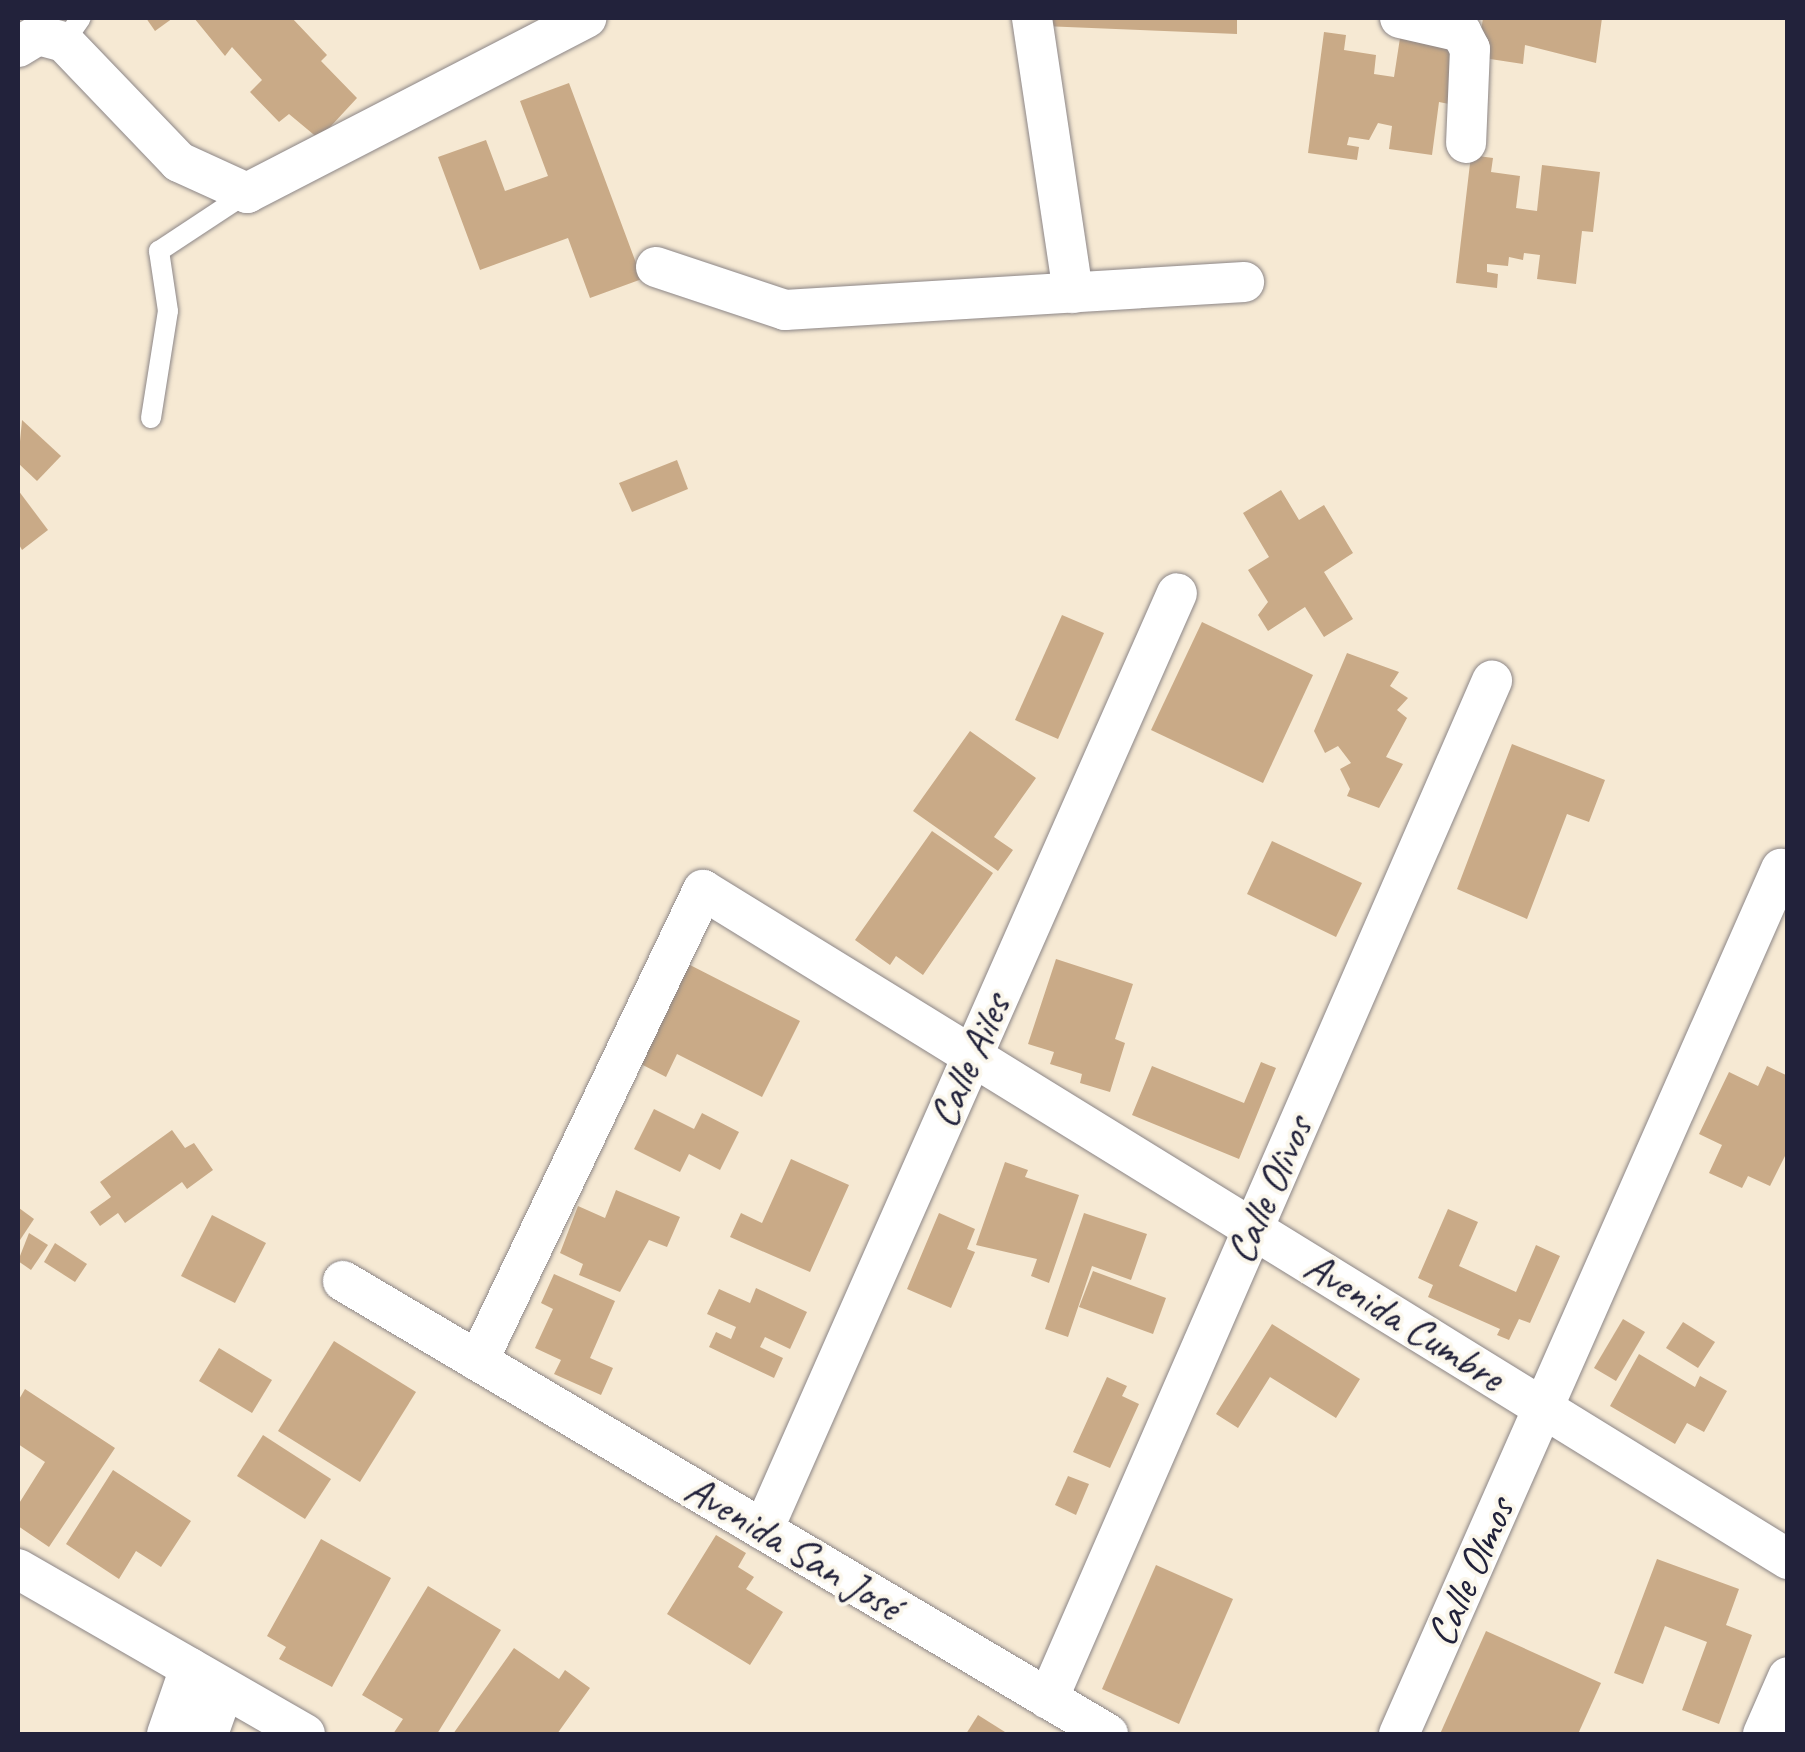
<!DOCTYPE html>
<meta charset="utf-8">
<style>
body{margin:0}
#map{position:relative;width:1805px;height:1752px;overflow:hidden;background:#f6e9d3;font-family:Caveat,sans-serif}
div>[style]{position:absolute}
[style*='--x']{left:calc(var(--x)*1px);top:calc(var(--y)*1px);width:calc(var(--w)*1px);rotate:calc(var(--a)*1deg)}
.building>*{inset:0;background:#c9aa87}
.roads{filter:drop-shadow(0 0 2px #8c8687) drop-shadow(0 0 2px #8c8687)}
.service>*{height:20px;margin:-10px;padding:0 10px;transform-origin:10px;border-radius:10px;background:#fff}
.minor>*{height:40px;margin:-20px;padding:0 20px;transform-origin:20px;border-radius:20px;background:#fff}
span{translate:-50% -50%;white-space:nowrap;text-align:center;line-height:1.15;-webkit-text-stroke:8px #fbf7ec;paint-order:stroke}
.street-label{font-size:42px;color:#22223b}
.frame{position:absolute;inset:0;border:20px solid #22223b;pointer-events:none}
</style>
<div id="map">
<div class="building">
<i style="clip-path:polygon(146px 18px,173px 18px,155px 31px)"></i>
<i style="clip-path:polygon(194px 18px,292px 18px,327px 55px,321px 61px,357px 98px,319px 139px,289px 114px,279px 122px,250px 92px,262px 80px,232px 47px,225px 56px)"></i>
<i style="clip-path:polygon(1043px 18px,1237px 18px,1237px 34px,1043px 26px)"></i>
<i style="clip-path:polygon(1483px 18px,1602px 18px,1596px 63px,1525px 45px,1523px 64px,1477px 57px)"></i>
<i style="clip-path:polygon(1324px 32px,1346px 35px,1344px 50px,1376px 55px,1374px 74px,1394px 77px,1400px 38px,1458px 36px,1449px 104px,1439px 102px,1432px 155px,1389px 149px,1392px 126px,1378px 123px,1369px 140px,1349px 137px,1347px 145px,1359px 147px,1357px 160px,1308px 153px)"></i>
<i style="clip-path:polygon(569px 83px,642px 279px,590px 298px,568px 238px,480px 270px,438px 157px,486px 140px,505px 191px,548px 176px,520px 101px)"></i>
<i style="clip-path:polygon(1471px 155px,1493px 158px,1491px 172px,1520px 176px,1516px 208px,1537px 211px,1542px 165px,1600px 172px,1593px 232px,1582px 231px,1576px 284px,1537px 279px,1540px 255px,1524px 253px,1523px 260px,1509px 257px,1508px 266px,1487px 264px,1487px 272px,1498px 274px,1497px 288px,1456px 283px)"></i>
<i style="clip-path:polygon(22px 420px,61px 456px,37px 481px,18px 463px)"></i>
<i style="clip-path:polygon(677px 460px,688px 489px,632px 512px,619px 483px)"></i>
<i style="clip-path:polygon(18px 490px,48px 530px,22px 550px,18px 543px)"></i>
<i style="clip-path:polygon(1281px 490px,1299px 520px,1324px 505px,1353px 553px,1324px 572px,1353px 619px,1324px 637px,1305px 607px,1268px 631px,1258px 615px,1268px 602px,1248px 570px,1269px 557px,1243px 513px)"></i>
<i style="clip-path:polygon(1062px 615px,1104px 633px,1058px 739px,1015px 720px)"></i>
<i style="clip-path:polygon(1202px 622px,1313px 675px,1263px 783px,1151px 730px)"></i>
<i style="clip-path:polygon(1347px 653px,1399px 672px,1390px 686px,1408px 698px,1397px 710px,1407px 718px,1386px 757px,1403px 764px,1379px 808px,1347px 796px,1350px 789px,1340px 769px,1351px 763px,1338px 746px,1325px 753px,1314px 731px)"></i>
<i style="clip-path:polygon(970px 731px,1036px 778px,994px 837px,1013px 850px,998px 871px,913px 811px)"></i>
<i style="clip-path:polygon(1512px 744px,1605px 780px,1589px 822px,1567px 814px,1527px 919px,1457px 889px)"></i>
<i style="clip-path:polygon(932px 831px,993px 873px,923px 975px,896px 956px,890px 965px,855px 940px)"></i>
<i style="clip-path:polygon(1272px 841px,1362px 883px,1336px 937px,1247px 894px)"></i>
<i style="clip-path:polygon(1056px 959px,1133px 984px,1115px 1039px,1125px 1043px,1110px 1092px,1080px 1083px,1082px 1074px,1050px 1064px,1054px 1052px,1028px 1044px)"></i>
<i style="clip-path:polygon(688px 964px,800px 1021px,762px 1097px,677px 1054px,666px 1077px,639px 1063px)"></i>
<i style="clip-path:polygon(1261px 1062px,1276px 1068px,1239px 1159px,1132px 1115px,1152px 1066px,1244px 1103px)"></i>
<i style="clip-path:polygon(1767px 1066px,1788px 1076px,1788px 1150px,1770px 1186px,1748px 1176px,1742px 1188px,1709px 1173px,1722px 1145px,1699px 1134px,1729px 1072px,1758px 1086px)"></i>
<i style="clip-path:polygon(654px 1109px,694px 1129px,702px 1113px,739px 1132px,720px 1170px,689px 1154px,680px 1172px,634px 1149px)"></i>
<i style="clip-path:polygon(172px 1130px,185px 1148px,194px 1143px,213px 1170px,187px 1189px,182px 1182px,125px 1223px,118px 1213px,100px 1226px,90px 1212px,111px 1197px,100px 1182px)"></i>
<i style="clip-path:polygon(791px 1159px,849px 1185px,810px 1272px,730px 1237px,741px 1213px,762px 1223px)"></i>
<i style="clip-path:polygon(1005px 1162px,1028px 1170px,1025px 1177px,1079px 1195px,1049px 1283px,1031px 1276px,1037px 1259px,976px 1245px)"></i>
<i style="clip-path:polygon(616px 1190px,680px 1217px,667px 1247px,649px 1240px,620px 1292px,579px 1275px,583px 1264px,560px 1253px,578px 1206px,605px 1218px)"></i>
<i style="clip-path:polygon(19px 1208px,34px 1219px,18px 1243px,18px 1211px)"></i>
<i style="clip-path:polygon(1448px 1209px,1478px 1222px,1459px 1266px,1516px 1292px,1536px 1245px,1560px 1256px,1530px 1323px,1519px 1319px,1509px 1340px,1497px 1335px,1500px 1329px,1428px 1297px,1433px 1285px,1418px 1278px)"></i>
<i style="clip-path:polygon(939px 1213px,975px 1229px,967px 1249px,975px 1252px,951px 1308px,907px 1289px)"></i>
<i style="clip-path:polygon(1084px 1213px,1147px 1234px,1131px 1280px,1092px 1266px,1068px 1337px,1045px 1329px)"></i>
<i style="clip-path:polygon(212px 1215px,266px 1243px,235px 1303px,181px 1276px)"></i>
<i style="clip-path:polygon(29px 1233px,48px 1245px,31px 1270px,18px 1261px)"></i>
<i style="clip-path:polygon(55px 1243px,87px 1264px,75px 1282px,44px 1262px)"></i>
<i style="clip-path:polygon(1093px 1271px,1166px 1298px,1153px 1334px,1079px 1307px)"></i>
<i style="clip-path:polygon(554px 1274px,615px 1301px,590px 1358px,613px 1368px,601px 1395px,554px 1374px,561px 1360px,535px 1348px,553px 1309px,541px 1303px)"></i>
<i style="clip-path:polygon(756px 1288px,807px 1312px,790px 1349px,765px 1337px,760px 1347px,783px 1358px,774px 1378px,709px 1347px,716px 1332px,731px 1339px,736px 1327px,707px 1314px,719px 1289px,750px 1303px)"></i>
<i style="clip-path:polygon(1623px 1319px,1645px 1332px,1616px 1381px,1594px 1368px)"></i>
<i style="clip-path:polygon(1683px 1322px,1715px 1342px,1698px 1368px,1666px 1348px)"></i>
<i style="clip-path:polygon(1272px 1324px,1360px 1379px,1336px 1418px,1270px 1377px,1238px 1428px,1216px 1414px)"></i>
<i style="clip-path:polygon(334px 1341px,416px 1392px,360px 1482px,278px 1431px)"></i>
<i style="clip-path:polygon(219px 1348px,272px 1380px,252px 1413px,199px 1381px)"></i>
<i style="clip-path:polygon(1639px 1354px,1695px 1387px,1700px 1376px,1727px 1391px,1704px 1432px,1687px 1423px,1675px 1444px,1610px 1406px)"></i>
<i style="clip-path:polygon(1107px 1377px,1127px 1386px,1122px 1396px,1139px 1404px,1110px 1468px,1073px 1452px)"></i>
<i style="clip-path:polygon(25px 1389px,115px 1448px,49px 1547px,18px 1526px,18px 1505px,45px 1462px,18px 1444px,18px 1401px)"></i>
<i style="clip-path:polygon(263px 1435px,331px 1479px,305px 1519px,237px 1476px)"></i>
<i style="clip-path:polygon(113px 1470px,191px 1521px,161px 1567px,136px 1551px,119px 1579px,66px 1544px)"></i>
<i style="clip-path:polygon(1068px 1476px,1089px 1484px,1076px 1515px,1055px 1505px)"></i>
<i style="clip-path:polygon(716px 1535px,746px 1553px,738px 1567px,754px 1577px,746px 1589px,783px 1612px,750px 1665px,667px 1614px)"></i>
<i style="clip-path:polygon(321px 1539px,391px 1578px,332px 1687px,279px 1659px,286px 1647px,267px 1636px)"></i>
<i style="clip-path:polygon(1657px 1559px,1739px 1589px,1726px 1625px,1752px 1635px,1719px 1724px,1682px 1710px,1707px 1642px,1665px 1626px,1643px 1684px,1614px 1673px)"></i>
<i style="clip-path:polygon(1156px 1565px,1233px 1599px,1179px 1724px,1102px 1689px)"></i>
<i style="clip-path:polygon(428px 1586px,501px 1630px,437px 1734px,393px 1734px,403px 1719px,362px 1695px)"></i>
<i style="clip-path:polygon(1486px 1631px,1601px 1683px,1578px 1734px,1440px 1734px)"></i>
<i style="clip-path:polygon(514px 1648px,559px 1679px,565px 1670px,590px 1688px,557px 1734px,453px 1734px)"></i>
<i style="clip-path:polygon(978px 1715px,1005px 1732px,1004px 1734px,966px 1734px)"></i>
</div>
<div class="roads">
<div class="service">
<i style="--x:64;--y:42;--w:29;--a:-55"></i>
<i style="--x:151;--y:418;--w:108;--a:-81"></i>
<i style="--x:168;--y:311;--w:61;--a:-98.5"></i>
<i style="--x:159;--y:251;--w:105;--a:-33.4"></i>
</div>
<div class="minor">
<i style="--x:1032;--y:18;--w:278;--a:81.5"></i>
<i style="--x:1400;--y:18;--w:63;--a:12.9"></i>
<i style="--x:1461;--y:32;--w:19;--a:62"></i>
<i style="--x:1470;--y:49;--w:94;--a:92.4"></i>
<i style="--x:18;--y:47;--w:23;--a:-31"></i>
<i style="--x:38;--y:35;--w:27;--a:15"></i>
<i style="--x:64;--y:42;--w:166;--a:46.2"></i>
<i style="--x:179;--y:162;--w:75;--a:24.5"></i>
<i style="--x:247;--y:193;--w:382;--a:-27.3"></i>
<i style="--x:656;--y:267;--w:136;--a:18.4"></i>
<i style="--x:785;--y:310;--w:460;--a:-3.5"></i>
<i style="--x:343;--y:1281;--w:889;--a:30.63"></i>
<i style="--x:478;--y:1361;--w:522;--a:-64.47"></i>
<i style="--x:703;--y:890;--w:1275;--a:31.66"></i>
<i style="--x:763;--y:1530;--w:1024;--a:-66.16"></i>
<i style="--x:18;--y:1569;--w:331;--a:29.9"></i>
<i style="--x:1048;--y:1699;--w:1111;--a:-66.44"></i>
<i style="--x:167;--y:1734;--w:70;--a:-70.8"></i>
<i style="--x:208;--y:1734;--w:48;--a:-70.4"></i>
<i style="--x:1399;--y:1734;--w:946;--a:-66.17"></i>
<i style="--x:1763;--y:1734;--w:62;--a:-66.3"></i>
</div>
</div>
<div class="street-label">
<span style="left:970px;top:1061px;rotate:-66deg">Calle Ailes</span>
<span style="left:1270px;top:1190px;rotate:-66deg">Calle Olivos</span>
<span style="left:1404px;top:1322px;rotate:32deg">Avenida Cumbre</span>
<span style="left:793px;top:1548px;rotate:31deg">Avenida San José</span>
<span style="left:1471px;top:1572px;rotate:-66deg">Calle Olmos</span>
</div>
<div class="frame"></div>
</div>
